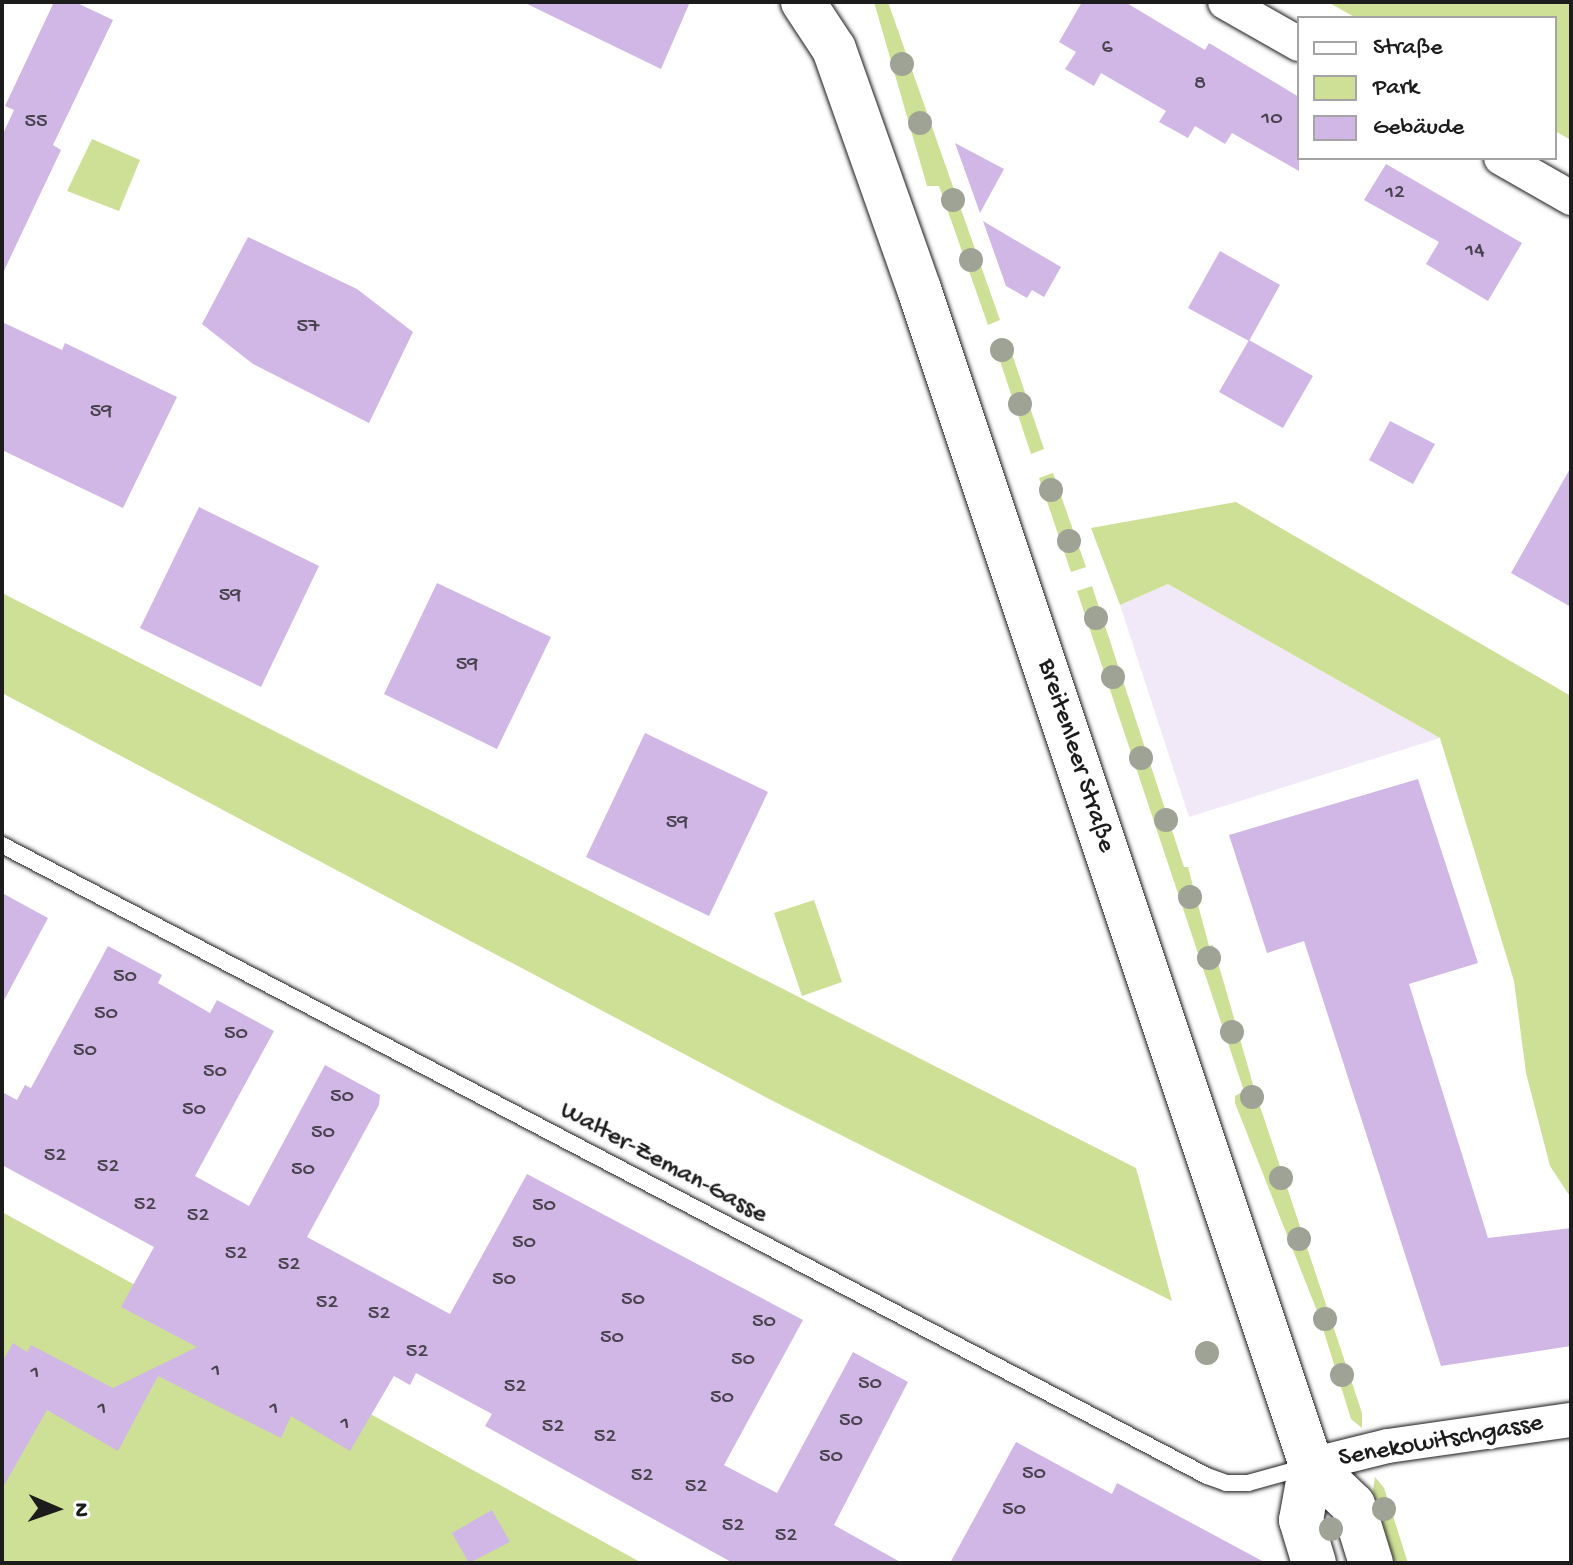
<!DOCTYPE html>
<meta charset="utf-8">
<style>
body{margin:0}
#map{position:relative;width:1573px;height:1565px;overflow:hidden;background:#fff;font-family:"Gochi Hand",sans-serif}
div>[style]{position:absolute}
[style*='--x']{left:calc(var(--x)*1px);top:calc(var(--y)*1px);width:calc(var(--w)*1px);rotate:calc(var(--a)*1deg)}
.built>*{inset:0;background:#f1e9f8}
.green>*{inset:0;background:#cde095}
.building>*{inset:0;background:#d1b7e6}
.roads{filter:drop-shadow(0 0 2px #1c1c1c) drop-shadow(0 0 2px #1c1c1c)}
.service>*{height:16px;margin:-8px;padding:0 8px;transform-origin:8px;border-radius:8px;background:#fff}
.minor>*{height:34px;margin:-17px;padding:0 17px;transform-origin:17px;border-radius:17px;background:#fff}
.secondary>*{height:44px;margin:-22px;padding:0 22px;transform-origin:22px;border-radius:22px;background:#fff}
.trees>*{width:24px;height:24px;margin:-12px;border-radius:50%;background:#9fa396}
span{translate:-50% -50%;white-space:nowrap;text-align:center;line-height:1.15;-webkit-text-stroke:8px #fff;paint-order:stroke}
.number-label{font-size:22px;color:#49434e}
.number-label span{-webkit-text-stroke-width:0}
.street-label{font-size:26px;color:#1c1c1c}
.frame{position:absolute;inset:0;border:4px solid #1c1c1c;pointer-events:none}
.legend{position:absolute;left:1297px;top:16px;width:260px;height:144px;box-sizing:border-box;background:#fff;border:2px solid #a4a4a4;margin:0;padding:10px 14px;list-style:none;font-size:24px;color:#1c1c1c}
.legend li{display:flex;align-items:center;gap:16px;height:40px}
.legend b{width:40px;border:2px solid #a4a4a4}
.north{position:absolute;left:16px;top:1469px;width:80px;height:80px;-webkit-text-stroke:6px #fff;paint-order:stroke;rotate:92deg;font-size:22px;font-weight:700;line-height:32px;text-align:center;color:#1c1c1c}
.north::after{content:'';display:block;margin:auto;width:28px;height:36px;background:#1c1c1c;clip-path:polygon(50% 0,100% 100%,50% 72%,0 100%)}
</style>
<div id="map">
<div class="built">
<i style="clip-path:polygon(1168px 584px,1440px 738px,1189px 817px,1120px 605px)"></i>
</div>
<div class="green">
<i style="clip-path:polygon(874px 2px,888px 2px,1000px 320px,988px 325px,939px 186px,927px 186px)"></i>
<i style="clip-path:polygon(1328px 2px,1571px 2px,1571px 140px,1555px 131px,1555px 18px,1356px 18px)"></i>
<i style="clip-path:polygon(92px 139px,140px 160px,119px 211px,67px 191px)"></i>
<i style="clip-path:polygon(1009px 345px,1044px 449px,1031px 454px,996px 349px)"></i>
<i style="clip-path:polygon(1053px 473px,1086px 567px,1071px 572px,1039px 478px)"></i>
<i style="clip-path:polygon(1236px 502px,1571px 696px,1571px 1198px,1550px 1166px,1526px 1073px,1514px 981px,1440px 738px,1168px 584px,1120px 605px,1091px 528px)"></i>
<i style="clip-path:polygon(1092px 586px,1184px 867px,1188px 867px,1209px 946px,1213px 945px,1254px 1088px,1362px 1413px,1362px 1428px,1351px 1419px,1319px 1316px,1235px 1103px,1235px 1096px,1244px 1091px,1077px 591px)"></i>
<i style="clip-path:polygon(2px 593px,1136px 1168px,1172px 1301px,769px 1099px,2px 693px)"></i>
<i style="clip-path:polygon(814px 900px,842px 982px,802px 996px,774px 913px)"></i>
<i style="clip-path:polygon(2px 1212px,642px 1563px,2px 1563px)"></i>
<i style="clip-path:polygon(1375px 1477px,1384px 1488px,1408px 1563px,1395px 1563px,1373px 1491px)"></i>
</div>
<div class="building">
<i style="clip-path:polygon(54px 2px,75px 2px,113px 20px,53px 145px,61px 150px,2px 275px,2px 136px,14px 110px,5px 106px)"></i>
<i style="clip-path:polygon(523px 2px,690px 2px,661px 69px)"></i>
<i style="clip-path:polygon(1082px 2px,1125px 2px,1205px 50px,1209px 43px,1299px 97px,1299px 171px,1232px 133px,1225px 144px,1195px 126px,1188px 138px,1159px 122px,1166px 111px,1101px 73px,1094px 86px,1065px 69px,1076px 52px,1059px 42px)"></i>
<i style="clip-path:polygon(955px 143px,1004px 169px,980px 213px)"></i>
<i style="clip-path:polygon(1386px 164px,1522px 243px,1488px 301px,1426px 264px,1439px 242px,1364px 200px)"></i>
<i style="clip-path:polygon(983px 221px,1061px 267px,1044px 297px,1032px 290px,1027px 298px,1006px 286px)"></i>
<i style="clip-path:polygon(248px 237px,357px 289px,413px 332px,369px 423px,253px 364px,202px 324px)"></i>
<i style="clip-path:polygon(1220px 251px,1280px 285px,1249px 341px,1188px 308px)"></i>
<i style="clip-path:polygon(2px 322px,62px 350px,65px 343px,177px 397px,123px 508px,2px 450px)"></i>
<i style="clip-path:polygon(1249px 340px,1313px 376px,1283px 428px,1219px 392px)"></i>
<i style="clip-path:polygon(1390px 421px,1435px 444px,1413px 484px,1369px 460px)"></i>
<i style="clip-path:polygon(1571px 467px,1571px 607px,1511px 573px)"></i>
<i style="clip-path:polygon(199px 507px,319px 566px,261px 687px,140px 628px)"></i>
<i style="clip-path:polygon(437px 583px,551px 637px,497px 749px,384px 694px)"></i>
<i style="clip-path:polygon(645px 733px,768px 792px,709px 916px,586px 857px)"></i>
<i style="clip-path:polygon(1418px 779px,1478px 963px,1409px 984px,1488px 1238px,1571px 1228px,1571px 1346px,1441px 1366px,1304px 941px,1267px 953px,1229px 835px)"></i>
<i style="clip-path:polygon(2px 893px,48px 918px,2px 1004px)"></i>
<i style="clip-path:polygon(108px 946px,162px 975px,158px 983px,210px 1013px,217px 1000px,274px 1031px,195px 1176px,249px 1206px,325px 1065px,380px 1095px,379px 1105px,307px 1237px,450px 1314px,527px 1174px,803px 1320px,724px 1465px,777px 1493px,853px 1352px,908px 1382px,834px 1525px,902px 1563px,733px 1563px,485px 1426px,492px 1414px,416px 1373px,410px 1385px,394px 1376px,350px 1451px,291px 1416px,281px 1438px,158px 1376px,118px 1451px,47px 1410px,2px 1489px,2px 1362px,13px 1343px,27px 1352px,31px 1345px,113px 1388px,197px 1347px,121px 1307px,154px 1247px,2px 1165px,2px 1092px,17px 1100px,25px 1085px,31px 1088px)"></i>
<i style="clip-path:polygon(1016px 1442px,1112px 1494px,1117px 1483px,1266px 1563px,950px 1563px)"></i>
<i style="clip-path:polygon(492px 1510px,510px 1542px,469px 1563px,452px 1533px)"></i>
</div>
<div class="roads">
<div class="service">
<i style="--x:2;--y:845;--w:1360;--a:27.64"></i>
<i style="--x:1207;--y:1476;--w:20;--a:20"></i>
<i style="--x:1226;--y:1483;--w:22;--a:0"></i>
<i style="--x:1248;--y:1483;--w:60;--a:-15.4"></i>
</div>
<div class="minor">
<i style="--x:1225;--y:2;--w:85;--a:29.6"></i>
<i style="--x:1501;--y:158;--w:81;--a:29.7"></i>
<i style="--x:1311;--y:1465;--w:79;--a:-13.9"></i>
<i style="--x:1388;--y:1446;--w:185;--a:-8.1"></i>
</div>
<div class="secondary">
<i style="--x:803;--y:2;--w:56;--a:56.6"></i>
<i style="--x:834;--y:49;--w:255;--a:70.5"></i>
<i style="--x:919;--y:289;--w:1240;--a:71.57"></i>
<i style="--x:1311;--y:1465;--w:56;--a:100.3"></i>
<i style="--x:1301;--y:1520;--w:45;--a:73.2"></i>
<i style="--x:1311;--y:1465;--w:58;--a:43.6"></i>
<i style="--x:1353;--y:1505;--w:61;--a:72.8"></i>
</div>
</div>
<div class="trees">
<i style="left:902px;top:64px"></i>
<i style="left:920px;top:123px"></i>
<i style="left:953px;top:200px"></i>
<i style="left:971px;top:260px"></i>
<i style="left:1002px;top:350px"></i>
<i style="left:1020px;top:404px"></i>
<i style="left:1051px;top:490px"></i>
<i style="left:1069px;top:541px"></i>
<i style="left:1096px;top:618px"></i>
<i style="left:1113px;top:677px"></i>
<i style="left:1141px;top:758px"></i>
<i style="left:1166px;top:820px"></i>
<i style="left:1190px;top:897px"></i>
<i style="left:1209px;top:958px"></i>
<i style="left:1232px;top:1032px"></i>
<i style="left:1252px;top:1097px"></i>
<i style="left:1281px;top:1178px"></i>
<i style="left:1299px;top:1239px"></i>
<i style="left:1325px;top:1319px"></i>
<i style="left:1207px;top:1353px"></i>
<i style="left:1342px;top:1375px"></i>
<i style="left:1384px;top:1509px"></i>
<i style="left:1331px;top:1529px"></i>
</div>
<div class="number-label">
<span style="left:1107px;top:49px">6</span>
<span style="left:1200px;top:85px">8</span>
<span style="left:1272px;top:120px">10</span>
<span style="left:36px;top:123px">55</span>
<span style="left:1395px;top:194px">12</span>
<span style="left:1475px;top:252px">14</span>
<span style="left:308px;top:328px">57</span>
<span style="left:101px;top:413px">59</span>
<span style="left:230px;top:597px">59</span>
<span style="left:467px;top:666px">59</span>
<span style="left:677px;top:824px">59</span>
<span style="left:125px;top:978px">50</span>
<span style="left:106px;top:1015px">50</span>
<span style="left:236px;top:1035px">50</span>
<span style="left:85px;top:1052px">50</span>
<span style="left:215px;top:1073px">50</span>
<span style="left:342px;top:1098px">50</span>
<span style="left:194px;top:1111px">50</span>
<span style="left:323px;top:1134px">50</span>
<span style="left:55px;top:1157px">52</span>
<span style="left:108px;top:1168px">52</span>
<span style="left:303px;top:1171px">50</span>
<span style="left:145px;top:1206px">52</span>
<span style="left:544px;top:1207px">50</span>
<span style="left:198px;top:1217px">52</span>
<span style="left:524px;top:1244px">50</span>
<span style="left:236px;top:1255px">52</span>
<span style="left:289px;top:1266px">52</span>
<span style="left:504px;top:1281px">50</span>
<span style="left:633px;top:1301px">50</span>
<span style="left:327px;top:1304px">52</span>
<span style="left:379px;top:1315px">52</span>
<span style="left:764px;top:1323px">50</span>
<span style="left:612px;top:1339px">50</span>
<span style="left:417px;top:1353px">52</span>
<span style="left:743px;top:1361px">50</span>
<span style="left:216px;top:1372px">1</span>
<span style="left:35px;top:1374px">1</span>
<span style="left:870px;top:1385px">50</span>
<span style="left:515px;top:1388px">52</span>
<span style="left:722px;top:1399px">50</span>
<span style="left:102px;top:1410px">1</span>
<span style="left:274px;top:1410px">1</span>
<span style="left:851px;top:1422px">50</span>
<span style="left:345px;top:1425px">1</span>
<span style="left:553px;top:1428px">52</span>
<span style="left:605px;top:1438px">52</span>
<span style="left:831px;top:1458px">50</span>
<span style="left:1034px;top:1475px">50</span>
<span style="left:642px;top:1477px">52</span>
<span style="left:696px;top:1488px">52</span>
<span style="left:1014px;top:1511px">50</span>
<span style="left:733px;top:1527px">52</span>
<span style="left:786px;top:1537px">52</span>
</div>
<div class="street-label">
<span style="left:1075px;top:756px;rotate:72deg">Breitenleer Straße</span>
<span style="left:663px;top:1164px;rotate:28deg">Walter-Zeman-Gasse</span>
<span style="left:1441px;top:1442px;rotate:-10deg">Senekowitschgasse</span>
</div>
<div class="frame"></div>
<ul class="legend">
<li><b style="height:10px;background:#fff"></b>Straße</li>
<li><b style="height:22px;background:#cde095"></b>Park</li>
<li><b style="height:22px;background:#d1b7e6"></b>Gebäude</li>
</ul>
<div class="north">N</div>
</div>
